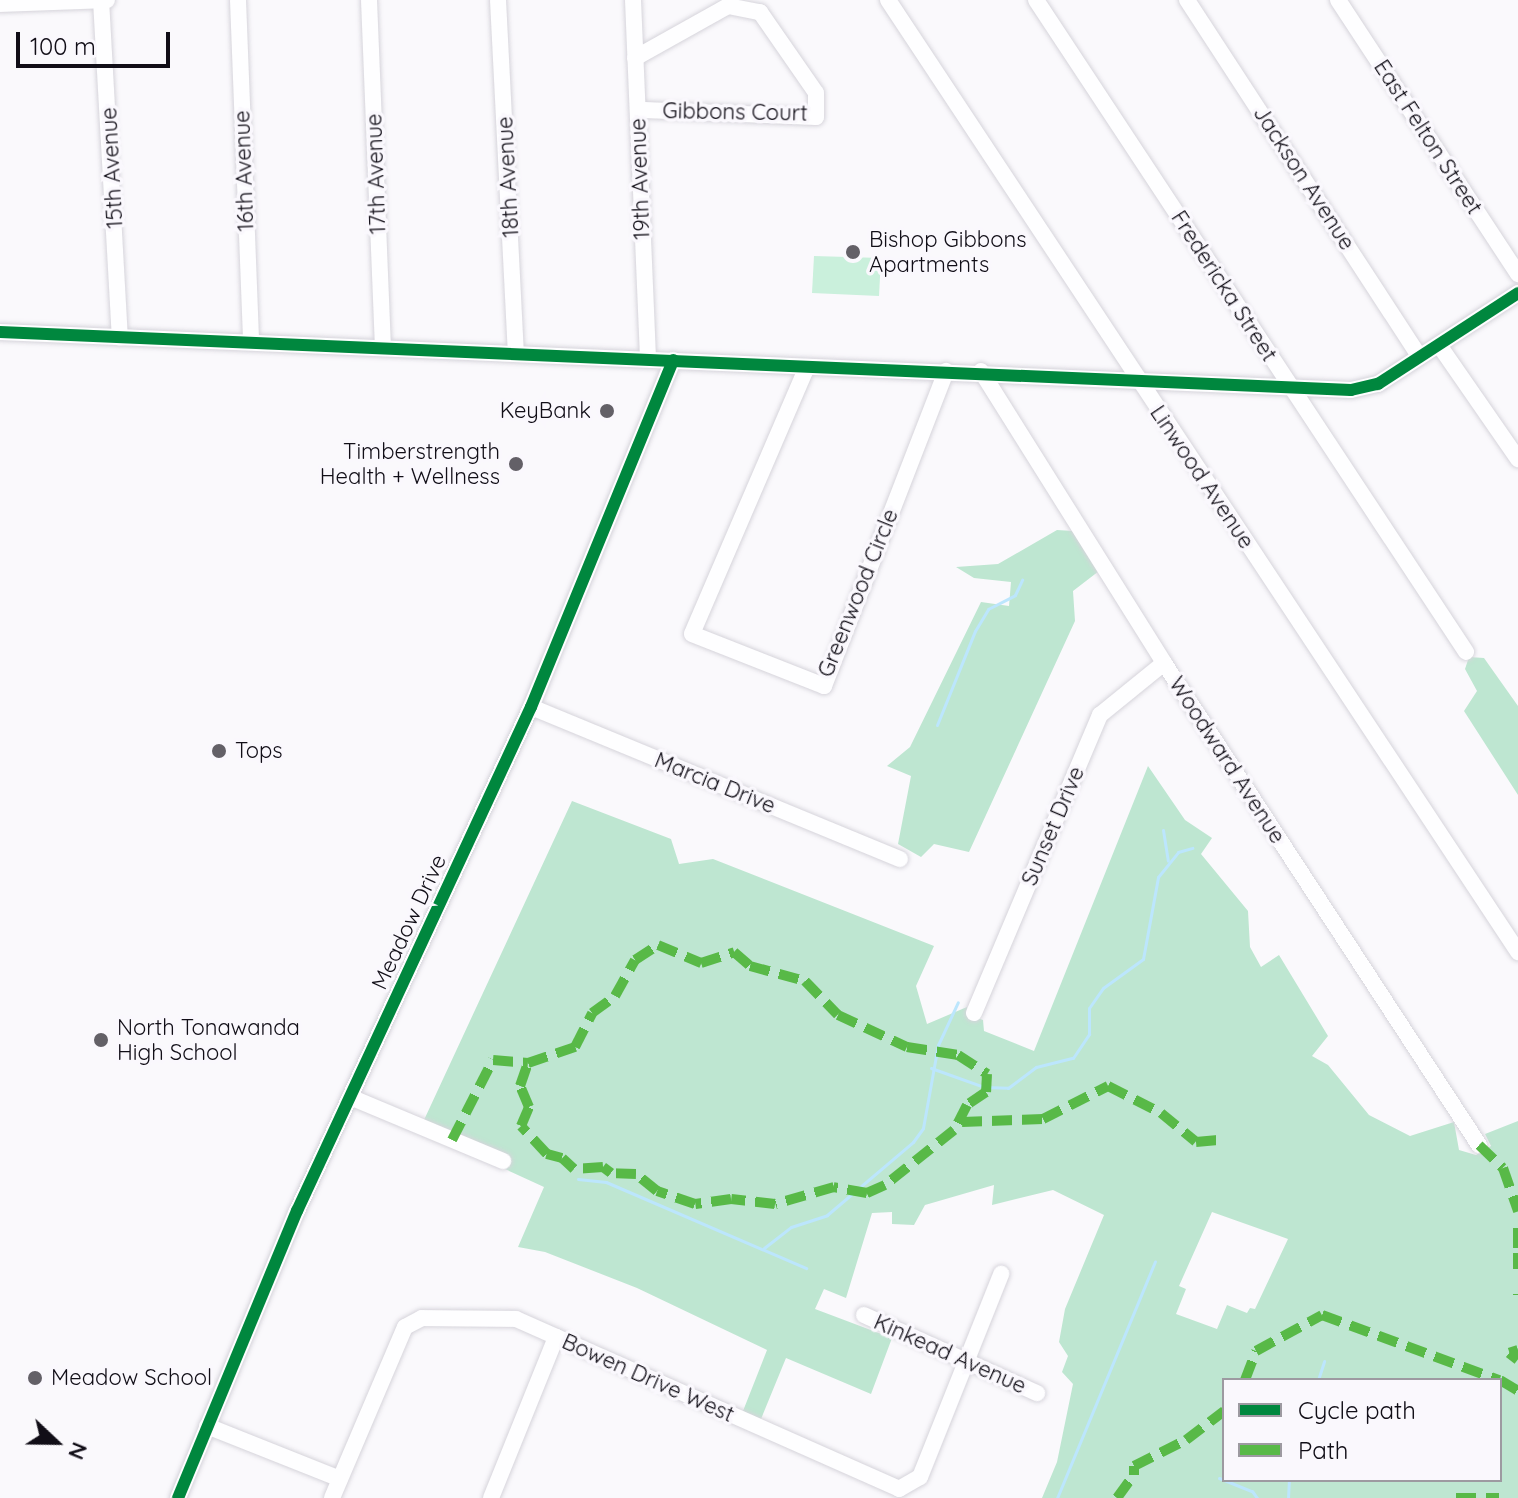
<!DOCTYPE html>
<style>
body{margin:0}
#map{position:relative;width:1518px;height:1498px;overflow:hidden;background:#faf9fc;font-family:Quicksand,sans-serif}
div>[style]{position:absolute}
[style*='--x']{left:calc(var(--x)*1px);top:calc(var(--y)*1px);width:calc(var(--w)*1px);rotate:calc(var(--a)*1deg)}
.green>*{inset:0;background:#caf0dc}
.forest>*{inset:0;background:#bee6d1}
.stream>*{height:3px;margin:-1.5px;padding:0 1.5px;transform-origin:1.5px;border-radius:1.5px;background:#bce6fd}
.roads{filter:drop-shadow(0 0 2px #d6d4db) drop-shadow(0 0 2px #d6d4db)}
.minor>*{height:16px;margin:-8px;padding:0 8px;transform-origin:8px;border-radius:8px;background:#fefeff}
.quiet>*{height:10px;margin-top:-5px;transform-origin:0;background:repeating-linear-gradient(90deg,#58b947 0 20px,transparent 0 30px)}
.cycleway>*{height:12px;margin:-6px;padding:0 6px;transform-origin:6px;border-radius:6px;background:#00873e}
.dots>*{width:22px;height:22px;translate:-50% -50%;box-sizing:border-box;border:4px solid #faf8fd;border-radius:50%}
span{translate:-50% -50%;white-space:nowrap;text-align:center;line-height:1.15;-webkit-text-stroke:7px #faf8fd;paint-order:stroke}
.street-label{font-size:22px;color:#110e17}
.poi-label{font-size:22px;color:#110e17}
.left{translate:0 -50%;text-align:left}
.right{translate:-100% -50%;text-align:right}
.legend{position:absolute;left:1222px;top:1378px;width:280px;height:104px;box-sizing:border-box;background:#faf8fd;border:2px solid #9d9aa1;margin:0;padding:10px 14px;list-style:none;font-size:24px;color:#110e17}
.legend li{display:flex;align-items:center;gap:16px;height:40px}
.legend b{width:40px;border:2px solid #9d9aa1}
.north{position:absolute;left:16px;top:1402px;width:80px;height:80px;-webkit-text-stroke:6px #faf8fd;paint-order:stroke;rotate:112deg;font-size:22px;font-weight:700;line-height:32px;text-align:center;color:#110e17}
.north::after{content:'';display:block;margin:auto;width:28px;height:36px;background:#110e17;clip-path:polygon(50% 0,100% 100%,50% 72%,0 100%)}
.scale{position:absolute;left:16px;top:32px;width:154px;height:36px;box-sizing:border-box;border:4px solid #110e17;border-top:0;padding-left:10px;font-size:24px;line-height:28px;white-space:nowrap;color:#110e17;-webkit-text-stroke:6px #faf8fd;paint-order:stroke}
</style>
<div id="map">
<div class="green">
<i style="clip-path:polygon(814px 256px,881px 258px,879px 296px,812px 293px)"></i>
</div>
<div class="forest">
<i style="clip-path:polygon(1057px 530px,1073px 531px,1099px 571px,1073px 591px,1075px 621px,969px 852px,934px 844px,921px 857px,898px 844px,911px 776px,887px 766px,910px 747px,981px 602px,1009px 606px,1011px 582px,974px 578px,956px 567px,998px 564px)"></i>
<i style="clip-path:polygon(1469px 657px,1484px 658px,1518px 706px,1518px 795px,1464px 711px,1477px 691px,1465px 669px)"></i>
<i style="clip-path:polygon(evenodd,1148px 766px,1185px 820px,1212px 838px,1201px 854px,1248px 911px,1250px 947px,1261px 967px,1279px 955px,1328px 1036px,1312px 1056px,1328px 1065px,1369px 1115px,1410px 1136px,1454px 1122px,1459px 1150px,1476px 1155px,1491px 1146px,1485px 1134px,1518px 1121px,1518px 1498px,1042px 1498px,1057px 1462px,1073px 1384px,1062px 1372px,1068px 1356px,1059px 1342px,1065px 1309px,1104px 1215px,1053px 1190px,992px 1205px,994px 1185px,925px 1205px,914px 1225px,892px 1224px,892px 1212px,872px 1213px,846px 1298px,824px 1289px,815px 1309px,892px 1338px,871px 1394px,786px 1358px,761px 1419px,743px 1411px,767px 1350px,637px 1288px,545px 1252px,518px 1247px,544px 1187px,505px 1169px,510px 1156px,424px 1120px,572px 801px,671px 839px,679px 864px,713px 859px,934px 946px,916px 986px,927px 1024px,967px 1007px,967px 1014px,983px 1020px,984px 1031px,1034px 1051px,1148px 766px,1212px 1212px,1288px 1239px,1255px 1309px,1250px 1308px,1247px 1313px,1227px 1305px,1217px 1329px,1176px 1314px,1186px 1289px,1179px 1286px,1212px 1212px,1148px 766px,1224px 1380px,1500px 1380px,1500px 1480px,1224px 1480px,1224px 1380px)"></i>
</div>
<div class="stream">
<i style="--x:937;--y:725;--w:101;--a:-68"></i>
<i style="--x:975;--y:631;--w:26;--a:-59"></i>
<i style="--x:988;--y:609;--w:30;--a:-27"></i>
<i style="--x:1015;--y:595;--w:17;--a:-65"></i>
<i style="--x:1163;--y:830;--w:31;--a:81"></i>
<i style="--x:931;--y:1068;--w:56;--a:19.7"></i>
<i style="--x:984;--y:1087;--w:24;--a:2"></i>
<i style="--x:1008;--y:1088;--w:35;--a:-37"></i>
<i style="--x:1036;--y:1067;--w:38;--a:-14"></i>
<i style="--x:1073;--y:1058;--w:29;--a:-56"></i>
<i style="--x:1089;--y:1034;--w:26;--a:-90"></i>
<i style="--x:1089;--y:1008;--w:24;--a:-55"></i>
<i style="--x:1103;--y:988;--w:49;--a:-35.9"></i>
<i style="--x:1143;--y:959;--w:83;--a:-79.6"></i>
<i style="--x:1158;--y:877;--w:32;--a:-51"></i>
<i style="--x:1178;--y:852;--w:15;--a:-16"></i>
<i style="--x:578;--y:1179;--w:28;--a:6"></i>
<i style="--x:606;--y:1182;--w:218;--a:23.3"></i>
<i style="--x:764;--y:1248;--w:34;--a:-38"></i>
<i style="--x:791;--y:1227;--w:38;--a:-18"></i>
<i style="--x:827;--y:1215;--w:113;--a:-40.3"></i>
<i style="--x:913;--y:1142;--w:17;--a:-54"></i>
<i style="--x:923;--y:1128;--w:84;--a:-79.8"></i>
<i style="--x:938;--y:1045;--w:47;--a:-65.1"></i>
<i style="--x:1318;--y:1380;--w:20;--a:-72"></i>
<i style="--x:1219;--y:1478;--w:35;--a:22"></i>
<i style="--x:1252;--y:1491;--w:9;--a:54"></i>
<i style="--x:1057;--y:1498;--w:256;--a:-67.5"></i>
<i style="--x:1288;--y:1498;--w:18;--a:-87"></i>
</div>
<div class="roads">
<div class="minor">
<i style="--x:101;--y:0;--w:338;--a:86.8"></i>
<i style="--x:238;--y:0;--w:342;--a:87.8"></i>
<i style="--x:369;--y:0;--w:347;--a:87.7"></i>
<i style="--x:498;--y:0;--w:353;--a:87.1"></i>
<i style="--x:633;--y:0;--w:359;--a:87.6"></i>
<i style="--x:888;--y:0;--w:1142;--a:56.5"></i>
<i style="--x:1036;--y:0;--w:781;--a:56.59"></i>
<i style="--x:1187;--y:0;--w:426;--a:56.9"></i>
<i style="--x:1338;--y:0;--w:328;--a:56.7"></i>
<i style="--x:0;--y:4;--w:107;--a:-2.1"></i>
<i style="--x:635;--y:58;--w:107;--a:-29.2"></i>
<i style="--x:728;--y:6;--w:33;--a:11"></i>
<i style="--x:760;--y:12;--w:98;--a:55.3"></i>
<i style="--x:816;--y:93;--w:24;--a:90"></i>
<i style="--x:816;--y:117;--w:178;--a:-177.7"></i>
<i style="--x:0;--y:332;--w:1352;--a:2.46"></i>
<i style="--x:1351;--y:390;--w:28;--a:-13"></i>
<i style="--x:1378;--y:384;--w:167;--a:-33"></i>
<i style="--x:1439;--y:345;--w:139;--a:55.3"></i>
<i style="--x:806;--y:369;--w:288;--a:113.3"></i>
<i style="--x:692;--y:634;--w:142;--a:21.5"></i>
<i style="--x:824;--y:686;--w:338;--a:-68.8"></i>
<i style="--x:981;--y:371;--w:345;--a:57.9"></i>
<i style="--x:1164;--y:663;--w:576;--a:56.83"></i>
<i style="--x:531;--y:707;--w:399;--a:22.4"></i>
<i style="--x:974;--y:1013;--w:324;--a:-67.1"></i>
<i style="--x:1100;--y:715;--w:82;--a:-39.1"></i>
<i style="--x:350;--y:1097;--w:166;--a:22.7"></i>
<i style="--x:864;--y:1315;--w:190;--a:24.3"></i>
<i style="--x:207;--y:1426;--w:143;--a:21.7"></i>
<i style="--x:178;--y:1498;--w:311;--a:-67.5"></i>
<i style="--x:297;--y:1211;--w:556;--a:-65.1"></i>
<i style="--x:531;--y:707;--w:375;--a:-67.7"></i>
<i style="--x:332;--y:1498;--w:186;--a:-66.9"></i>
<i style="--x:405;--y:1327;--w:19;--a:-28"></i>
<i style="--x:422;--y:1318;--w:94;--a:0.6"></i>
<i style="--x:516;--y:1319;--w:419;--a:23.9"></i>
<i style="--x:899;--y:1489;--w:24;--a:-30"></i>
<i style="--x:920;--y:1477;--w:219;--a:-68.2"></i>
<i style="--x:491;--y:1498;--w:174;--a:-68"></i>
</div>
</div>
<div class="quiet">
<i style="--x:658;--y:945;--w:47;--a:22.7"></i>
<i style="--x:701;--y:963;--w:35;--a:-18"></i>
<i style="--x:734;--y:952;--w:21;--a:41"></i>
<i style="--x:750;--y:966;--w:57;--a:15.3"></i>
<i style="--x:805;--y:981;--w:47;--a:45.9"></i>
<i style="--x:838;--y:1015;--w:76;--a:24.9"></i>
<i style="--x:907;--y:1047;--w:52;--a:8.9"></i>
<i style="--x:958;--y:1055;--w:35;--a:33"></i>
<i style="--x:987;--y:1074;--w:18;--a:93"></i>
<i style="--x:986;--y:1092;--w:23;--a:146"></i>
<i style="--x:967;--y:1105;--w:28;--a:117"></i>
<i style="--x:954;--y:1130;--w:88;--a:141.4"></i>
<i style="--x:885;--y:1185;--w:20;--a:156"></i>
<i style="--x:867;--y:1193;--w:34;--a:-170"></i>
<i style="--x:834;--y:1187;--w:61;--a:163.9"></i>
<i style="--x:775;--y:1204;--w:44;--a:-173.5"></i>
<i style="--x:731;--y:1199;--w:36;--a:172"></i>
<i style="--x:695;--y:1204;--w:40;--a:-161.1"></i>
<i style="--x:657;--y:1191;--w:27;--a:-141"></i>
<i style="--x:636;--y:1174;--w:25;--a:-178"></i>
<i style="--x:611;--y:1173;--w:10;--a:-143"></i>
<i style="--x:603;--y:1167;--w:29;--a:176"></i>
<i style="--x:574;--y:1169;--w:16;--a:-137"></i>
<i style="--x:562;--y:1158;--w:16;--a:-165"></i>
<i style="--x:547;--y:1154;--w:38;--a:-133"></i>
<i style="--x:521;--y:1126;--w:21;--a:-67"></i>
<i style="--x:529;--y:1107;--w:23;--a:-113"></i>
<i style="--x:520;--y:1086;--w:24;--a:-71"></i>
<i style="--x:528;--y:1063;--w:50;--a:-18.8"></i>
<i style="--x:575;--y:1047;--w:38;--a:-63"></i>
<i style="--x:592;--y:1013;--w:29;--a:-36"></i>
<i style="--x:615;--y:996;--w:41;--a:-60.9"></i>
<i style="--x:635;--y:960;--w:27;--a:-33"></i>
<i style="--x:962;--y:1122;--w:81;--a:-2.1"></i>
<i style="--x:1043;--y:1119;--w:73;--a:-26.9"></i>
<i style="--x:1108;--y:1086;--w:59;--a:27"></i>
<i style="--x:1161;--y:1113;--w:45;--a:39.6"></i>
<i style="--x:1196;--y:1142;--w:22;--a:-5"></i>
<i style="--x:452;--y:1140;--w:90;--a:-62.9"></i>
<i style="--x:493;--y:1060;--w:35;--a:5"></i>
<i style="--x:1479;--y:1145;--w:33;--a:44"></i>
<i style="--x:1503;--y:1168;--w:46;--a:70.8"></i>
<i style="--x:1518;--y:1228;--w:21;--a:90"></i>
<i style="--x:1518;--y:1253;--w:16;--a:90"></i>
<i style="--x:1518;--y:1294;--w:1;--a:90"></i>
<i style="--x:1518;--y:1350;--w:9;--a:162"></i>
<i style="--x:1509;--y:1353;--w:11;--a:38"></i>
<i style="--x:1245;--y:1380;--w:31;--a:-69"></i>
<i style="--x:1256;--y:1351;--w:75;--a:-28.6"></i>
<i style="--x:1322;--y:1315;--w:189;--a:20.2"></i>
<i style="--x:1500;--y:1380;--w:21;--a:31"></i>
<i style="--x:1117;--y:1498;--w:29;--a:-54"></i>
<i style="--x:1134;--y:1475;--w:9;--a:-90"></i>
<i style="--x:1134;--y:1466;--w:58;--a:-26.6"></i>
<i style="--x:1186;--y:1440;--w:48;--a:-37.3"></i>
<i style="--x:1456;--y:1498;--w:43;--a:0"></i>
</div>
<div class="cycleway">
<i style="--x:0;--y:332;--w:1352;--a:2.46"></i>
<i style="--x:1351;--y:390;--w:28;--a:-13"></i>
<i style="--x:1378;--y:384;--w:167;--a:-33"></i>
<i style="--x:178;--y:1498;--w:311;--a:-67.5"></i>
<i style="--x:297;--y:1211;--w:556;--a:-65.1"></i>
<i style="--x:531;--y:707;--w:375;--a:-67.7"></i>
</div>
<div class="dots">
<i style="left:853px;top:252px;background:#636067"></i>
<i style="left:607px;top:411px;background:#636067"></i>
<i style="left:516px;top:464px;background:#636067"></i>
<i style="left:219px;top:751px;background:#636067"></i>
<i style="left:101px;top:1040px;background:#636067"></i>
<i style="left:35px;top:1378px;background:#636067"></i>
</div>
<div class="street-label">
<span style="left:735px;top:112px;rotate:1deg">Gibbons Court</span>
<span style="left:1428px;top:137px;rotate:57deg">East Felton Street</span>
<span style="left:112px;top:168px;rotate:-93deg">15th Avenue</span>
<span style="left:244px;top:171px;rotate:-92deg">16th Avenue</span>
<span style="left:376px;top:174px;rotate:-92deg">17th Avenue</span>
<span style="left:508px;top:177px;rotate:-93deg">18th Avenue</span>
<span style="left:1304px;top:178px;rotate:57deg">Jackson Avenue</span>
<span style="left:640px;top:179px;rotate:-92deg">19th Avenue</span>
<span style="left:1224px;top:286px;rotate:57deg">Fredericka Street</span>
<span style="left:1202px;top:477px;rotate:56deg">Linwood Avenue</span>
<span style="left:858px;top:593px;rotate:-68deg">Greenwood Circle</span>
<span style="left:1227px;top:760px;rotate:57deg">Woodward Avenue</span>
<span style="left:715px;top:783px;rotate:22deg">Marcia Drive</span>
<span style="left:1053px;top:826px;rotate:-67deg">Sunset Drive</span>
<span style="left:409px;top:922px;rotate:-65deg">Meadow Drive</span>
<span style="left:950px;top:1354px;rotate:24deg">Kinkead Avenue</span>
<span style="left:648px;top:1378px;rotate:24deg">Bowen Drive West</span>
</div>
<div class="poi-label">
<span class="left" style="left:869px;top:252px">Bishop Gibbons<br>Apartments</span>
<span class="right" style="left:591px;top:411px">KeyBank</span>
<span class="right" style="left:500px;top:464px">Timberstrength<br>Health + Wellness</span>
<span class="left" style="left:235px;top:751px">Tops</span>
<span class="left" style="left:117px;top:1040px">North Tonawanda<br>High School</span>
<span class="left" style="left:51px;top:1378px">Meadow School</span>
</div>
<ul class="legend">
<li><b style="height:10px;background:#00873e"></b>Cycle path</li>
<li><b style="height:10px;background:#58b947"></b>Path</li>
</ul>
<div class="north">N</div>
<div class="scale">100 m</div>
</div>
